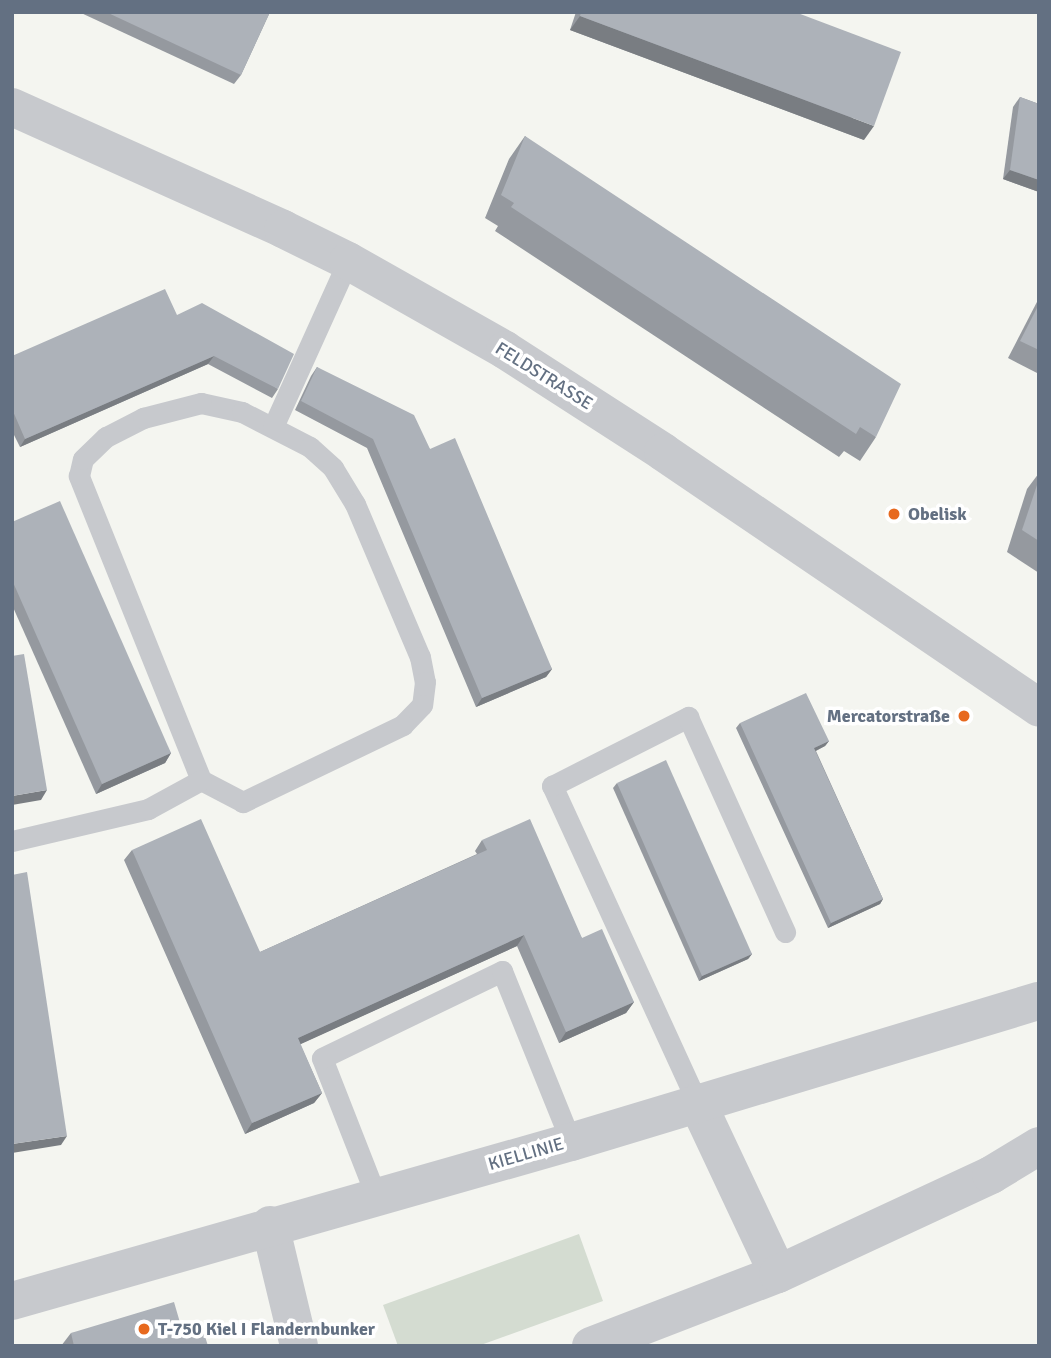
<!DOCTYPE html>
<meta charset="utf-8">
<style>
body{margin:0}
#map{position:relative;width:1051px;height:1358px;overflow:hidden;background:#f4f5f0;font-family:Signika,sans-serif}
div>[style]{position:absolute}
[style*='--x']{left:calc(var(--x)*1px);top:calc(var(--y)*1px);width:calc(var(--w)*1px);rotate:calc(var(--a)*1deg)}
.green>*{inset:0;background:#d4dcd1}
.service>*{height:21px;margin:-10.5px;padding:0 10.5px;transform-origin:10.5px;border-radius:10.5px;background:#c7c9cd}
.minor>*{height:38px;margin:-19px;padding:0 19px;transform-origin:19px;border-radius:19px;background:#c7c9cd}
.tertiary>*{height:38px;margin:-19px;padding:0 19px;transform-origin:19px;border-radius:19px;background:#c7c9cd}
.wall>*{inset:0;background:#95999f}
.shaded-wall>*{inset:0;background:#797d82}
.building>*{inset:0;background:#adb2b9}
.dots>*{width:19px;height:19px;translate:-50% -50%;box-sizing:border-box;border:4px solid #fff;border-radius:50%}
span{translate:-50% -50%;white-space:nowrap;text-align:center;line-height:1.15;-webkit-text-stroke:7px #fff;paint-order:stroke}
.street-label{font-size:18px;color:#637082}
.poi-label{font-size:18px;color:#637082;font-weight:700}
.left{translate:0 -50%;text-align:left}
.right{translate:-100% -50%;text-align:right}
.frame{position:absolute;inset:0;border:14px solid #637082;pointer-events:none}
</style>
<div id="map">
<div class="green">
<i style="clip-path:polygon(579px 1234px,603px 1301px,478px 1346px,398px 1346px,383px 1305px)"></i>
</div>
<div class="service">
<i style="--x:201;--y:403;--w:42;--a:12.4"></i>
<i style="--x:242;--y:412;--w:76;--a:27.2"></i>
<i style="--x:310;--y:447;--w:31;--a:42"></i>
<i style="--x:333;--y:468;--w:42;--a:58.6"></i>
<i style="--x:355;--y:504;--w:166;--a:67"></i>
<i style="--x:420;--y:657;--w:25;--a:79"></i>
<i style="--x:425;--y:682;--w:23;--a:97"></i>
<i style="--x:422;--y:705;--w:28;--a:134"></i>
<i style="--x:403;--y:725;--w:178;--a:154.3"></i>
<i style="--x:243;--y:802;--w:47;--a:-152.4"></i>
<i style="--x:201;--y:780;--w:328;--a:-111.9"></i>
<i style="--x:79;--y:476;--w:17;--a:-77"></i>
<i style="--x:83;--y:459;--w:32;--a:-44"></i>
<i style="--x:106;--y:437;--w:42;--a:-27.2"></i>
<i style="--x:143;--y:418;--w:60;--a:-14.5"></i>
<i style="--x:273;--y:427;--w:182;--a:-65.7"></i>
<i style="--x:12;--y:841;--w:140;--a:-13.2"></i>
<i style="--x:148;--y:809;--w:60;--a:-28.7"></i>
<i style="--x:697;--y:1102;--w:348;--a:-114.6"></i>
<i style="--x:552;--y:786;--w:153;--a:-26.9"></i>
<i style="--x:688;--y:717;--w:236;--a:65.7"></i>
<i style="--x:376;--y:1196;--w:148;--a:-111.4"></i>
<i style="--x:322;--y:1058;--w:200;--a:-25.8"></i>
<i style="--x:502;--y:971;--w:184;--a:68"></i>
</div>
<div class="minor">
<i style="--x:697;--y:1102;--w:190;--a:64.8"></i>
<i style="--x:270;--y:1225;--w:124;--a:76.5"></i>
</div>
<div class="tertiary">
<i style="--x:12;--y:107;--w:297;--a:24.2"></i>
<i style="--x:283;--y:229;--w:72;--a:26.2"></i>
<i style="--x:348;--y:261;--w:180;--a:29.5"></i>
<i style="--x:505;--y:350;--w:188;--a:32.8"></i>
<i style="--x:663;--y:452;--w:455;--a:34.2"></i>
<i style="--x:12;--y:1301;--w:581;--a:-15.88"></i>
<i style="--x:571;--y:1142;--w:489;--a:-16.8"></i>
<i style="--x:591;--y:1346;--w:200;--a:-21.1"></i>
<i style="--x:778;--y:1274;--w:235;--a:-24.9"></i>
<i style="--x:991;--y:1175;--w:56;--a:-31.1"></i>
</div>
<div class="wall">
<i style="clip-path:polygon(79px 12px,270px 12px,241px 75px,234px 84px)"></i>
<i style="clip-path:polygon(576px 12px,795px 12px,864px 140px,570px 30px)"></i>
<i style="clip-path:polygon(1020px 97px,1039px 104px,1039px 192px,1003px 179px,1013px 107px)"></i>
<i style="clip-path:polygon(525px 136px,876px 437px,860px 461px,844px 451px,839px 457px,495px 231px,498px 226px,485px 218px,509px 159px)"></i>
<i style="clip-path:polygon(1039px 298px,1039px 374px,1008px 358px)"></i>
<i style="clip-path:polygon(177px 315px,278px 389px,272px 398px,208px 364px,20px 447px,12px 431px,12px 356px)"></i>
<i style="clip-path:polygon(317px 367px,430px 449px,552px 669px,546px 677px,476px 707px,367px 448px,295px 410px,311px 376px)"></i>
<i style="clip-path:polygon(1039px 473px,1039px 573px,1007px 552px,1027px 489px)"></i>
<i style="clip-path:polygon(12px 522px,171px 753px,165px 763px,96px 794px,12px 605px)"></i>
<i style="clip-path:polygon(740px 723px,829px 741px,825px 746px,816px 751px,883px 899px,880px 904px,828px 928px,736px 728px)"></i>
<i style="clip-path:polygon(617px 783px,752px 954px,748px 959px,699px 981px,613px 788px)"></i>
<i style="clip-path:polygon(482px 840px,582px 938px,634px 1002px,626px 1013px,559px 1043px,517px 946px,300px 1044px,322px 1093px,314px 1103px,245px 1134px,124px 860px,132px 850px,260px 952px,477px 854px,475px 851px)"></i>
<i style="clip-path:polygon(181px 1326px,208px 1346px,61px 1346px,71px 1333px)"></i>
</div>
<div class="shaded-wall">
<i style="clip-path:polygon(580px 16px,874px 126px,864px 140px,570px 30px)"></i>
<i style="clip-path:polygon(1010px 170px,1039px 180px,1039px 192px,1003px 179px)"></i>
<i style="clip-path:polygon(214px 356px,208px 364px,20px 447px,25px 439px)"></i>
<i style="clip-path:polygon(552px 669px,546px 677px,476px 707px,482px 698px)"></i>
<i style="clip-path:polygon(829px 741px,825px 746px,811px 753px,814px 748px)"></i>
<i style="clip-path:polygon(171px 753px,165px 763px,96px 794px,102px 784px)"></i>
<i style="clip-path:polygon(47px 790px,41px 800px,12px 805px,12px 796px)"></i>
<i style="clip-path:polygon(883px 899px,880px 904px,828px 928px,831px 923px)"></i>
<i style="clip-path:polygon(524px 935px,517px 946px,290px 1049px,298px 1038px)"></i>
<i style="clip-path:polygon(752px 954px,748px 959px,699px 981px,702px 976px)"></i>
<i style="clip-path:polygon(634px 1002px,626px 1013px,559px 1043px,566px 1032px)"></i>
<i style="clip-path:polygon(322px 1093px,314px 1103px,245px 1134px,252px 1123px)"></i>
<i style="clip-path:polygon(67px 1136px,61px 1145px,12px 1153px,12px 1144px)"></i>
</div>
<div class="building">
<i style="clip-path:polygon(106px 12px,270px 12px,241px 75px)"></i>
<i style="clip-path:polygon(581px 12px,795px 12px,901px 52px,874px 126px,580px 16px)"></i>
<i style="clip-path:polygon(1020px 97px,1039px 104px,1039px 180px,1010px 170px)"></i>
<i style="clip-path:polygon(525px 136px,901px 384px,876px 437px,860px 427px,856px 434px,511px 207px,514px 203px,501px 195px)"></i>
<i style="clip-path:polygon(165px 289px,177px 315px,202px 303px,294px 354px,278px 389px,214px 356px,25px 439px,12px 409px,12px 356px)"></i>
<i style="clip-path:polygon(1039px 304px,1039px 350px,1020px 341px)"></i>
<i style="clip-path:polygon(317px 367px,414px 415px,430px 449px,455px 438px,552px 669px,482px 698px,373px 439px,301px 401px)"></i>
<i style="clip-path:polygon(1039px 479px,1039px 541px,1022px 530px)"></i>
<i style="clip-path:polygon(60px 501px,171px 753px,102px 784px,12px 580px,12px 522px)"></i>
<i style="clip-path:polygon(24px 654px,47px 790px,12px 796px,12px 656px)"></i>
<i style="clip-path:polygon(806px 693px,829px 741px,814px 748px,883px 899px,831px 923px,740px 723px)"></i>
<i style="clip-path:polygon(666px 760px,752px 954px,702px 976px,617px 783px)"></i>
<i style="clip-path:polygon(201px 819px,260px 952px,487px 850px,482px 840px,530px 819px,582px 938px,602px 929px,634px 1002px,566px 1032px,524px 935px,298px 1038px,322px 1093px,252px 1123px,132px 850px)"></i>
<i style="clip-path:polygon(27px 872px,67px 1136px,12px 1144px,12px 875px)"></i>
<i style="clip-path:polygon(174px 1302px,181px 1326px,200px 1320px,208px 1346px,74px 1346px,71px 1333px)"></i>
</div>
<div class="dots">
<i style="left:894px;top:514px;background:#e7691e"></i>
<i style="left:964px;top:716px;background:#e7691e"></i>
<i style="left:144px;top:1329px;background:#e7691e"></i>
</div>
<div class="street-label">
<span style="left:544px;top:376px;rotate:32deg">FELDSTRASSE</span>
<span style="left:526px;top:1154px;rotate:-16deg">KIELLINIE</span>
</div>
<div class="poi-label">
<span class="left" style="left:908px;top:514px">Obelisk</span>
<span class="right" style="left:950px;top:716px">Mercatorstraße</span>
<span class="left" style="left:158px;top:1329px">T-750 Kiel I Flandernbunker</span>
</div>
<div class="frame"></div>
</div>
